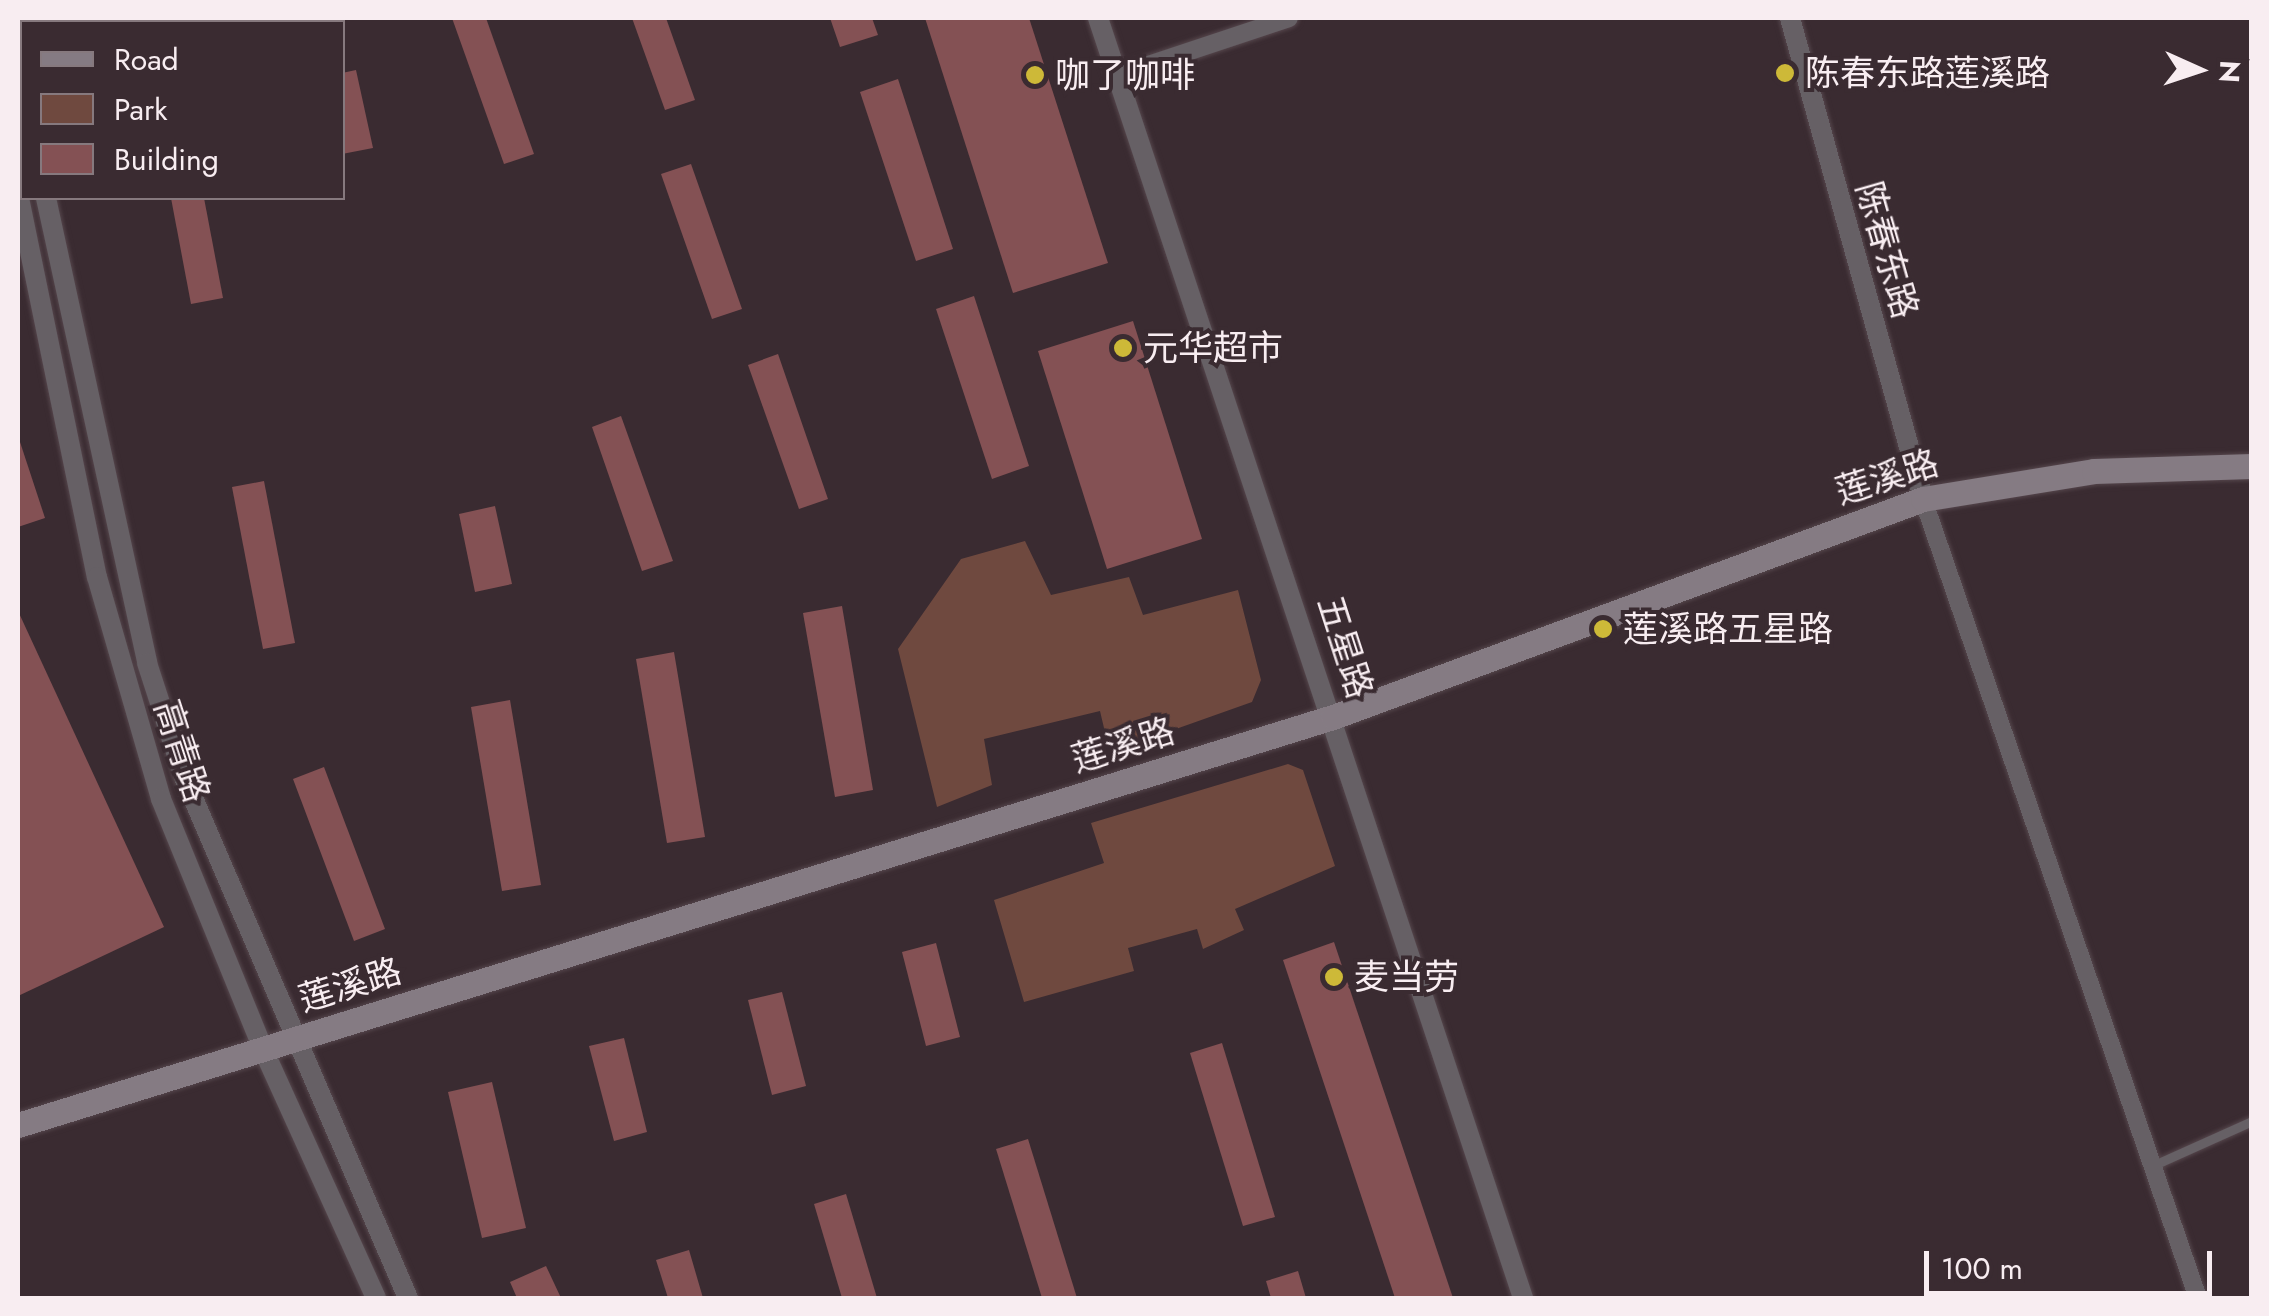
<!DOCTYPE html>
<meta charset="utf-8">
<style>
body{margin:0}
#map{position:relative;width:2269px;height:1316px;overflow:hidden;background:#3a2b31;font-family:Jost,"Noto Sans SC",sans-serif}
div>[style]{position:absolute}
[style*='--x']{left:calc(var(--x)*1px);top:calc(var(--y)*1px);width:calc(var(--w)*1px);rotate:calc(var(--a)*1deg)}
.green>*{inset:0;background:#6f493f}
.building>*{inset:0;background:#845154}
.roads{filter:drop-shadow(0 0 2px #55464c) drop-shadow(0 0 2px #55464c)}
.service>*{height:9px;margin:-4.5px;padding:0 4.5px;transform-origin:4.5px;border-radius:4.5px;background:#666065}
.minor>*{height:18px;margin:-9px;padding:0 9px;transform-origin:9px;border-radius:9px;background:#666065}
.tertiary>*{height:20px;margin:-10px;padding:0 10px;transform-origin:10px;border-radius:10px;background:#666065}
.secondary>*{height:25px;margin:-12.5px;padding:0 12.5px;transform-origin:12.5px;border-radius:12.5px;background:#857b83}
.dots>*{width:28px;height:28px;translate:-50% -50%;box-sizing:border-box;border:5px solid #3a2b31;border-radius:50%}
span{translate:-50% -50%;white-space:nowrap;text-align:center;line-height:1.15;-webkit-text-stroke:8px #3a2b31;paint-order:stroke}
.poi-label{font-size:35px;color:#f8edf1}
.left{translate:0 -50%;text-align:left}
.street-label{font-size:35px;color:#f8edf1}
.frame{position:absolute;inset:0;border:20px solid #f8edf1;pointer-events:none}
.legend{position:absolute;left:20px;top:20px;width:325px;height:180px;box-sizing:border-box;background:#3a2b31;border:2px solid #86797e;margin:0;padding:12px 18px;list-style:none;font-size:30px;color:#f8edf1}
.legend li{display:flex;align-items:center;gap:20px;height:50px}
.legend b{width:50px;border:2px solid #86797e}
.north{position:absolute;left:2149px;top:20px;width:100px;height:100px;-webkit-text-stroke:8px #3a2b31;paint-order:stroke;rotate:93deg;font-size:28px;font-weight:700;line-height:40px;text-align:center;color:#f8edf1}
.north::after{content:'';display:block;margin:auto;width:35px;height:45px;background:#f8edf1;clip-path:polygon(50% 0,100% 100%,50% 72%,0 100%)}
.scale{position:absolute;left:1924px;top:1251px;width:288px;height:45px;box-sizing:border-box;border:5px solid #f8edf1;border-top:0;padding-left:12px;font-size:30px;line-height:35px;white-space:nowrap;color:#f8edf1;-webkit-text-stroke:8px #3a2b31;paint-order:stroke}
</style>
<div id="map">
<div class="green">
<i style="clip-path:polygon(1025px 541px,1051px 595px,1129px 577px,1143px 615px,1238px 590px,1261px 680px,1252px 702px,1128px 746px,1108px 745px,1100px 711px,984px 739px,992px 785px,937px 807px,898px 649px,961px 559px)"></i>
<i style="clip-path:polygon(1288px 764px,1303px 770px,1335px 866px,1235px 909px,1244px 930px,1203px 949px,1197px 929px,1128px 948px,1134px 971px,1024px 1002px,994px 900px,1104px 863px,1091px 823px)"></i>
</div>
<div class="building">
<i style="clip-path:polygon(452px 18px,486px 18px,534px 154px,504px 164px)"></i>
<i style="clip-path:polygon(632px 18px,666px 18px,695px 100px,665px 110px)"></i>
<i style="clip-path:polygon(830px 18px,872px 18px,878px 35px,840px 47px)"></i>
<i style="clip-path:polygon(925px 18px,1029px 18px,1108px 263px,1013px 293px)"></i>
<i style="clip-path:polygon(356px 70px,373px 148px,342px 154px,342px 73px)"></i>
<i style="clip-path:polygon(898px 79px,953px 249px,916px 261px,860px 92px)"></i>
<i style="clip-path:polygon(691px 164px,742px 309px,712px 319px,661px 174px)"></i>
<i style="clip-path:polygon(171px 198px,204px 198px,223px 298px,191px 304px)"></i>
<i style="clip-path:polygon(974px 296px,1029px 466px,992px 479px,936px 309px)"></i>
<i style="clip-path:polygon(1133px 321px,1202px 539px,1107px 569px,1038px 351px)"></i>
<i style="clip-path:polygon(778px 354px,828px 499px,799px 509px,748px 365px)"></i>
<i style="clip-path:polygon(621px 416px,673px 561px,642px 571px,592px 427px)"></i>
<i style="clip-path:polygon(20px 442px,45px 518px,18px 527px,18px 443px)"></i>
<i style="clip-path:polygon(264px 481px,295px 643px,263px 649px,232px 487px)"></i>
<i style="clip-path:polygon(495px 506px,512px 584px,475px 592px,459px 514px)"></i>
<i style="clip-path:polygon(842px 606px,873px 790px,835px 797px,803px 613px)"></i>
<i style="clip-path:polygon(18px 611px,164px 927px,18px 996px)"></i>
<i style="clip-path:polygon(674px 652px,705px 837px,667px 843px,636px 659px)"></i>
<i style="clip-path:polygon(510px 700px,541px 885px,502px 891px,471px 707px)"></i>
<i style="clip-path:polygon(324px 767px,385px 929px,354px 941px,293px 779px)"></i>
<i style="clip-path:polygon(1334px 942px,1453px 1298px,1395px 1298px,1283px 960px)"></i>
<i style="clip-path:polygon(936px 943px,960px 1037px,926px 1046px,902px 952px)"></i>
<i style="clip-path:polygon(782px 992px,806px 1086px,772px 1095px,748px 1000px)"></i>
<i style="clip-path:polygon(624px 1038px,647px 1132px,614px 1141px,589px 1046px)"></i>
<i style="clip-path:polygon(1222px 1043px,1275px 1217px,1243px 1226px,1190px 1053px)"></i>
<i style="clip-path:polygon(492px 1082px,526px 1228px,482px 1238px,448px 1092px)"></i>
<i style="clip-path:polygon(1028px 1139px,1077px 1298px,1042px 1298px,996px 1149px)"></i>
<i style="clip-path:polygon(846px 1194px,877px 1298px,842px 1298px,814px 1204px)"></i>
<i style="clip-path:polygon(689px 1250px,703px 1298px,668px 1298px,656px 1260px)"></i>
<i style="clip-path:polygon(546px 1266px,561px 1298px,517px 1298px,510px 1282px)"></i>
<i style="clip-path:polygon(1298px 1271px,1306px 1298px,1271px 1298px,1266px 1281px)"></i>
</div>
<div class="roads">
<div class="service">
<i style="--x:2154;--y:1165;--w:107;--a:-24.2"></i>
</div>
<div class="minor">
<i style="--x:1118;--y:75;--w:180;--a:-18.4"></i>
<i style="--x:1923;--y:499;--w:845;--a:71.01"></i>
</div>
<div class="tertiary">
<i style="--x:1098;--y:18;--w:1349;--a:71.63"></i>
<i style="--x:1790;--y:18;--w:499;--a:74.5"></i>
<i style="--x:18;--y:60;--w:24;--a:81"></i>
<i style="--x:18;--y:193;--w:392;--a:78.4"></i>
<i style="--x:97;--y:577;--w:231;--a:73.9"></i>
<i style="--x:161;--y:799;--w:270;--a:67.8"></i>
<i style="--x:263;--y:1049;--w:273;--a:65.6"></i>
<i style="--x:46;--y:198;--w:476;--a:77.7"></i>
<i style="--x:147;--y:663;--w:120;--a:72"></i>
<i style="--x:184;--y:777;--w:567;--a:66.74"></i>
</div>
<div class="secondary">
<i style="--x:18;--y:1125;--w:1377;--a:-17.24"></i>
<i style="--x:1333;--y:717;--w:629;--a:-20.28"></i>
<i style="--x:1923;--y:499;--w:173;--a:-9.3"></i>
<i style="--x:2094;--y:471;--w:158;--a:-1.8"></i>
</div>
</div>
<div class="dots">
<i style="left:1785px;top:73px;background:#cdb938"></i>
<i style="left:1035px;top:75px;background:#cdb938"></i>
<i style="left:1123px;top:348px;background:#cdb938"></i>
<i style="left:1603px;top:629px;background:#cdb938"></i>
<i style="left:1334px;top:977px;background:#cdb938"></i>
</div>
<div class="poi-label">
<span class="left" style="left:1805px;top:73px">陈春东路莲溪路</span>
<span class="left" style="left:1055px;top:75px">咖了咖啡</span>
<span class="left" style="left:1143px;top:348px">元华超市</span>
<span class="left" style="left:1623px;top:629px">莲溪路五星路</span>
<span class="left" style="left:1354px;top:977px">麦当劳</span>
</div>
<div class="street-label">
<span style="left:1887px;top:250px;rotate:74deg">陈春东路</span>
<span style="left:1887px;top:477px;rotate:-17deg">莲溪路</span>
<span style="left:1345px;top:647px;rotate:72deg">五星路</span>
<span style="left:1123px;top:745px;rotate:-17deg">莲溪路</span>
<span style="left:182px;top:751px;rotate:72deg">高青路</span>
<span style="left:350px;top:985px;rotate:-17deg">莲溪路</span>
</div>
<div class="frame"></div>
<ul class="legend">
<li><b style="height:12px;background:#857b83"></b>Road</li>
<li><b style="height:28px;background:#6f493f"></b>Park</li>
<li><b style="height:28px;background:#845154"></b>Building</li>
</ul>
<div class="north">N</div>
<div class="scale">100 m</div>
</div>
